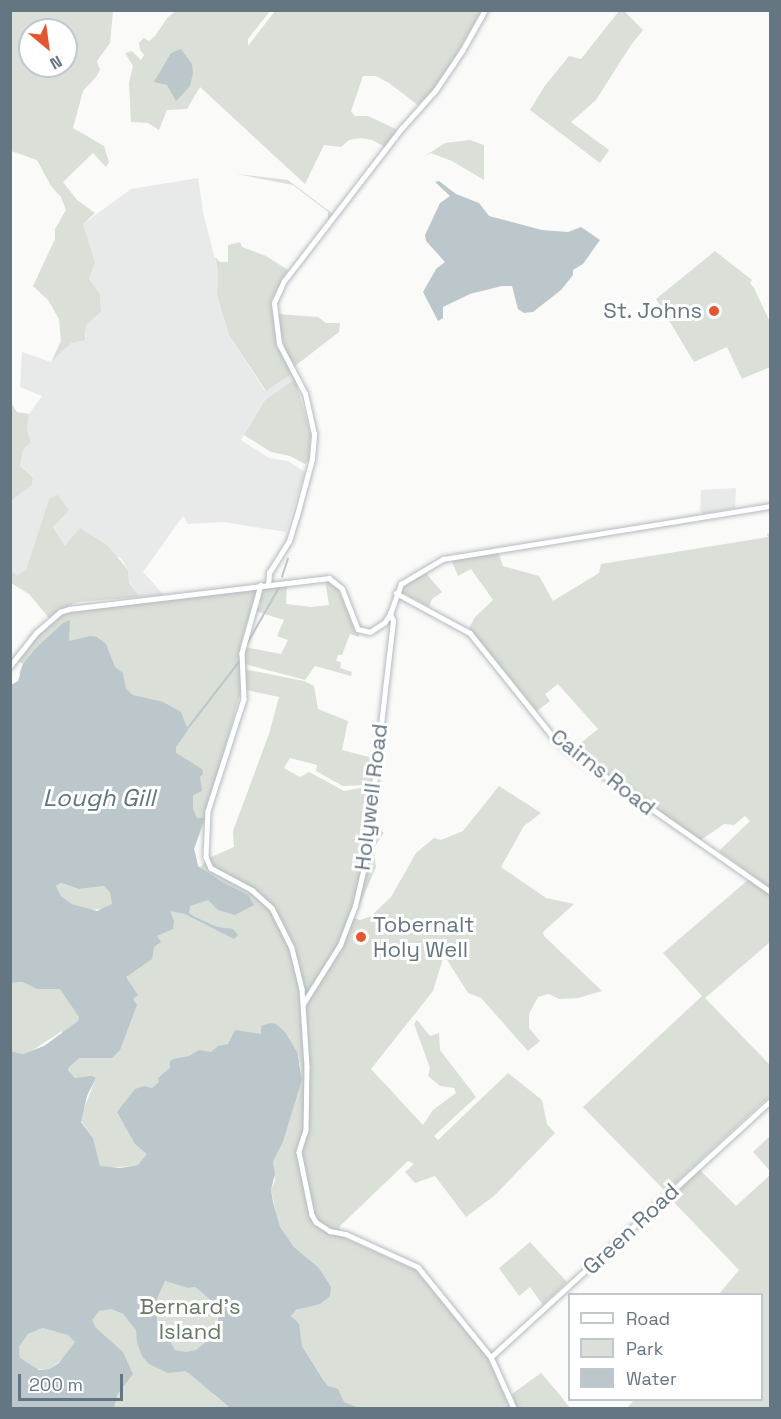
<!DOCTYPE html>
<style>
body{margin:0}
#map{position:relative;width:781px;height:1419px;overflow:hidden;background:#fafaf8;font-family:"Space Grotesk",sans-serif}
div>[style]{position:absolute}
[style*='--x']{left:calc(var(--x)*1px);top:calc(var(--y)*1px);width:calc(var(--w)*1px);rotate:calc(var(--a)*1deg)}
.built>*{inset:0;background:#e8e9e9}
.green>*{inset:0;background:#dadfd7}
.water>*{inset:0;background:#bbc7cb}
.stream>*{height:1.5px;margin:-0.75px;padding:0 0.75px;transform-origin:0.75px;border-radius:0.75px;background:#bbc7cb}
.roads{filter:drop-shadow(0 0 2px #b3babf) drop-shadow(0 0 2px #b3babf)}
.secondary>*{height:4.5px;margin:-2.25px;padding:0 2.25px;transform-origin:2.25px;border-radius:2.25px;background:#fff}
.dots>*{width:16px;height:16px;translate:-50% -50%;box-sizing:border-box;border:3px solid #fff;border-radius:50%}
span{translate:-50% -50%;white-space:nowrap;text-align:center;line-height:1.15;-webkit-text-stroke:6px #fff;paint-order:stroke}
.poi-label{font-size:22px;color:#657683}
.right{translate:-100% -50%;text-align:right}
.left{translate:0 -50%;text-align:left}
.street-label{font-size:22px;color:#657683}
.park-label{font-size:22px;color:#687a64}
.water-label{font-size:24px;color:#60757c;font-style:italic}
.frame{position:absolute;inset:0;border:12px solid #657683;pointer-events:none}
.legend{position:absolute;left:568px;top:1293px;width:195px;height:108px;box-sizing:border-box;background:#fff;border:2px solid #c1c8cd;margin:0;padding:8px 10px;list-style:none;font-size:18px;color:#657683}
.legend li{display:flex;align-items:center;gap:12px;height:30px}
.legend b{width:30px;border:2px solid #c1c8cd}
.north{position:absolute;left:18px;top:18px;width:60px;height:60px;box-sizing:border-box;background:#fff;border:2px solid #c1c8cd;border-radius:50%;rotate:151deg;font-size:16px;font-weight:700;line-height:24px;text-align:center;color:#657683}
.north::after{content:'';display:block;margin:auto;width:21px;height:27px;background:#e4572e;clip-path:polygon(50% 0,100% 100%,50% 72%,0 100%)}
.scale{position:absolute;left:18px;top:1374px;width:105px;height:27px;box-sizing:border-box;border:3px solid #657683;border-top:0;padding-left:8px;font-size:18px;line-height:21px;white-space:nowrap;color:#657683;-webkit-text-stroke:4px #fff;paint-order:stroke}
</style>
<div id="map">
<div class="built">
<i style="clip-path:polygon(198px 178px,203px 212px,218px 271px,217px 297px,229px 335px,265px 391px,292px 374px,295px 379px,265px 400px,241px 440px,269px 458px,288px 461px,305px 472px,286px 532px,223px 522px,188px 524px,183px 516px,143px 572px,164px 595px,140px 597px,129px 582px,128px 570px,121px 558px,65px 546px,53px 527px,49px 499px,26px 570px,17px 575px,11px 571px,11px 501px,32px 485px,33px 476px,20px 466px,23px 450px,31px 442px,27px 430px,29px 414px,42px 396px,20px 387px,22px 352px,51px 362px,71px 342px,86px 337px,86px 325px,101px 312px,100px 294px,89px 279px,95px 262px,83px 224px,131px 189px)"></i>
<i style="clip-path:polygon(736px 488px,735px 508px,703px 514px,700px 510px,701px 490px)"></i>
</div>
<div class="green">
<i style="clip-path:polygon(evenodd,11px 10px,113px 11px,110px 43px,97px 61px,100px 70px,96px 77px,83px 91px,73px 128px,104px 146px,109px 162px,106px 167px,93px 153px,63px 182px,77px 200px,95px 213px,83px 224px,95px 262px,89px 279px,100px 294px,101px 312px,86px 325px,85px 340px,71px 343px,51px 362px,61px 341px,59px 319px,48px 300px,33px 286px,55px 239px,55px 229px,66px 210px,61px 197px,51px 186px,37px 160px,11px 151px,11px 10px,30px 30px,66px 30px,66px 66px,30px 66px,30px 30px)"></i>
<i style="clip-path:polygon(176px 11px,270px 11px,248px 39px,248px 46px,275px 11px,481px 11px,456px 56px,433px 90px,418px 105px,389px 83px,376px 76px,363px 76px,351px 111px,355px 116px,368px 116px,398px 130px,385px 147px,372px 140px,361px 138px,349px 140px,341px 147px,324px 145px,305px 184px,200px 87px,187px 109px,167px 110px,159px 130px,148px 123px,131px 122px,129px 83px,133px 66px,125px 53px,132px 51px,141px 60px,144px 55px,140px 50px,139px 43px,144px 38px,149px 41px,155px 36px,168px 17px)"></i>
<i style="clip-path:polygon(619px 11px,624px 11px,643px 30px,631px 45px,596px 100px,571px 122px,609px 150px,600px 163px,530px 110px,544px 87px,569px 56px,581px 59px)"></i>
<i style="clip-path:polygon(470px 140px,484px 145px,484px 180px,452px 161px,431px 153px,422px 158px,445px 143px)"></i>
<i style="clip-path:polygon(236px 174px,288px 180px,333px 214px,328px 221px,328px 212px,293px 185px)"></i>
<i style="clip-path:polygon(240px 242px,242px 247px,266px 256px,288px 270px,271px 301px,277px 344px,292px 374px,266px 391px,229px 335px,217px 296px,218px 271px,215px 257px,220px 262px,228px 262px,228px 245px)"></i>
<i style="clip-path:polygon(715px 251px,752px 280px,750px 283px,754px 288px,770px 322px,770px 367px,742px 379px,727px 347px,694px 362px,656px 299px)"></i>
<i style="clip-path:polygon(277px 314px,318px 317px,326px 323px,340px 323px,339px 332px,295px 366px,286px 354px)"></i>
<i style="clip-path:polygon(295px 379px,311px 435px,309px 459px,305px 464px,290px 456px,271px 452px,244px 435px,265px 400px)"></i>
<i style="clip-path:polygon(11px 403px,17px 412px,29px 414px,27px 430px,31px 442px,23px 450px,20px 466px,33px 477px,32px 485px,11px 501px)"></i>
<i style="clip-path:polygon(58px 495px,69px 510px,53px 527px,65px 546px,80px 528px,108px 546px,128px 570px,129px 583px,140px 597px,78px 602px,59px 610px,49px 618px,29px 594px,11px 583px,11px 571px,17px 575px,26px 570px,49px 499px)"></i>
<i style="clip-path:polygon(770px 533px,770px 888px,719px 851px,750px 821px,745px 816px,734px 825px,724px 824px,701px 840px,673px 823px,572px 750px,598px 729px,558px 684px,545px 694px,550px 701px,537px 711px,469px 628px,475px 617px,493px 600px,471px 569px,458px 576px,451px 559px,498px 552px,503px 566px,539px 576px,553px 601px,599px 573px,601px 564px,768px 537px,767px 534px)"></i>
<i style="clip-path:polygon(425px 572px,442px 592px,432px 599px,429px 607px,400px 591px,413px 578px)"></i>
<i style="clip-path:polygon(325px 580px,338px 589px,354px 627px,359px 633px,359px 637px,350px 634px,342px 655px,338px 655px,336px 661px,341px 662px,340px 668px,352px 672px,351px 676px,315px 666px,305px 680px,245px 664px,245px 647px,281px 654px,288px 640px,277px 636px,284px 620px,255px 611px,260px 606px,260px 599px,265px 587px,287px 584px,286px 604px,311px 607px,329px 605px)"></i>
<i style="clip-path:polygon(257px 589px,240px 646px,241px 691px,204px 823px,194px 849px,199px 868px,209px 858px,234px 847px,233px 831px,269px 734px,279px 697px,246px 690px,244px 669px,304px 681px,314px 686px,318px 709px,348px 721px,342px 750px,373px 758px,371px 783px,367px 785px,343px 786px,316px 771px,317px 765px,290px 758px,284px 768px,300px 777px,309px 772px,344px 791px,360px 788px,368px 789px,370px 794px,368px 819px,384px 833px,373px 849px,376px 867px,354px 918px,360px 920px,371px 916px,391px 897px,416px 853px,434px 838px,441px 840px,463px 831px,499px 786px,541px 813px,524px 826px,501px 867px,546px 898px,574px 904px,543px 932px,544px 936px,602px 991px,578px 998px,559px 999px,549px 994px,538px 997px,529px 1014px,529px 1028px,540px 1041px,528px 1051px,481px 998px,468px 993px,444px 955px,433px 991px,371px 1069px,423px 1125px,433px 1110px,456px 1093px,454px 1088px,440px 1086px,428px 1076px,430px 1068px,414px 1024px,417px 1020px,430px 1036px,439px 1033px,440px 1050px,476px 1097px,434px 1136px,438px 1140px,508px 1073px,542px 1100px,547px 1124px,555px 1133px,494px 1196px,466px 1217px,435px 1176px,415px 1183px,405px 1172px,414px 1164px,408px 1161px,339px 1227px,345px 1238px,416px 1270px,489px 1359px,510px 1408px,331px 1408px,328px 1386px,302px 1346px,292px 1317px,292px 1312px,306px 1307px,318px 1267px,294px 1247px,279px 1227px,271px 1190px,275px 1181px,273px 1162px,283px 1142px,302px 1080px,300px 1063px,280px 1070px,138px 1165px,110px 1168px,100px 1166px,97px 1162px,93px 1138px,80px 1119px,96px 1078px,75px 1078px,68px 1070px,62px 1031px,33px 1050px,23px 1054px,11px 1051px,11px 983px,22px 982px,37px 989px,101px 909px,89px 910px,72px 904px,61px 896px,56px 886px,61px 883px,79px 889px,104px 886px,40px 681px,19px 673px,23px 664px,18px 661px,37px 635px,61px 614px,80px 609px)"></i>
<i style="clip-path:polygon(749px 879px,770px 895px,770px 942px,705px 998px,770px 1065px,770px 1096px,666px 1192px,583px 1107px,702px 996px,663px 953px)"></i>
<i style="clip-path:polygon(770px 1136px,770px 1171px,753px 1152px)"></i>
<i style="clip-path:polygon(700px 1170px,736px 1206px,770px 1175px,770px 1408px,627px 1408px,634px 1400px,762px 1400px,762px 1294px,719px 1294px,739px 1270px,670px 1198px)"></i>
<i style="clip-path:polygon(530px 1242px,567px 1282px,543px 1305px,530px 1287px,519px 1296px,499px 1268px)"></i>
<i style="clip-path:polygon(165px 1281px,188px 1288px,195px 1287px,219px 1307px,220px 1318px,214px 1395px,230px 1408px,113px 1408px,80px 1340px,62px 1360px,49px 1369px,34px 1369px,20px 1359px,19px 1347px,28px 1334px,89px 1310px,111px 1309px,123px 1314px,130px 1322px,164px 1330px,157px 1319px,157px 1299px)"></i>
<i style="clip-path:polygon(541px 1373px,560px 1395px,570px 1408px,517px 1408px,512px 1394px)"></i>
</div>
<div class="water">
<i style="clip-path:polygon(181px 49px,192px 64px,193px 73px,190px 86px,176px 101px,167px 85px,154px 82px,171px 53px)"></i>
<i style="clip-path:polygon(439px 181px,456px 194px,479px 203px,489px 216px,542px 230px,568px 232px,581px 227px,600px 240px,583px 264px,573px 270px,573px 275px,561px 290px,533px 312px,524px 313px,518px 309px,512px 286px,502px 286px,470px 294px,443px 307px,443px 318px,438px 321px,423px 292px,436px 269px,445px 262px,426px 241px,425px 235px,440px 203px,450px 196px,435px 182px)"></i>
<i style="clip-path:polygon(evenodd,70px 620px,69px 641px,90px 636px,97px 637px,106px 644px,115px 667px,123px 673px,126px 689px,133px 695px,163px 702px,181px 712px,188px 730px,176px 747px,176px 753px,202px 769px,203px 774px,200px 777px,202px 791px,193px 795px,193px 809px,197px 818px,204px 818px,194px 849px,198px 866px,222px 882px,248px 895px,254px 905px,235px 915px,218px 910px,208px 900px,190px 906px,189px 913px,195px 917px,217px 927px,233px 929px,238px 935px,234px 939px,185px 914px,170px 911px,174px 921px,173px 929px,157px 936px,161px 942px,154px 947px,152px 959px,126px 977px,138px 995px,133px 999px,137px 1005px,120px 1050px,112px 1058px,79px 1058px,69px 1067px,68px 1070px,75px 1078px,92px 1076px,96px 1078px,87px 1096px,81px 1122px,93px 1138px,100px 1166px,120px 1168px,138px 1165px,147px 1154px,135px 1144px,117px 1112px,135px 1089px,144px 1086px,152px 1088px,159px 1082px,158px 1078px,170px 1068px,170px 1061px,173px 1059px,189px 1056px,199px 1050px,211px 1052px,218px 1046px,228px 1044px,235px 1030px,261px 1034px,261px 1026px,270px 1023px,276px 1024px,285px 1032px,297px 1052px,302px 1080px,283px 1142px,273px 1162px,275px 1174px,271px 1190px,273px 1202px,280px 1227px,294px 1247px,318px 1267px,331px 1287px,330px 1296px,320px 1304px,296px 1310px,291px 1316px,299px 1324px,302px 1346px,323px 1379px,328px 1386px,338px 1389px,344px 1402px,359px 1408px,230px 1408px,190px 1374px,185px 1371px,168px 1373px,149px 1364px,142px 1356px,137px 1342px,136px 1330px,123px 1314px,111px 1309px,99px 1311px,92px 1320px,96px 1328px,123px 1352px,133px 1374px,117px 1395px,114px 1408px,11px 1408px,11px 1051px,23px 1054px,44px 1046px,78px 1021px,79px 1017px,60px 989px,37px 989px,22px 982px,11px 983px,11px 685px,18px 681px,23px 664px,36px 648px,63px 623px,70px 620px,61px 883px,79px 889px,104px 886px,110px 892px,112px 904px,97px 911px,72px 904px,61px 896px,56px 886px,61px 883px,70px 620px,165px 1281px,188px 1288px,195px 1287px,219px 1307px,218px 1328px,212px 1337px,196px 1350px,186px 1352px,175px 1350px,157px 1320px,157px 1299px,165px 1281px,70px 620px,43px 1328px,68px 1335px,75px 1342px,59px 1363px,49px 1369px,39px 1370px,20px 1358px,19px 1347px,28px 1334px,43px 1328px)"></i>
</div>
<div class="stream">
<i style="--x:282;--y:577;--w:19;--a:-72"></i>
<i style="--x:247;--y:644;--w:67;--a:-60.4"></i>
<i style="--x:188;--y:728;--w:83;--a:-52.3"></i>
</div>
<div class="roads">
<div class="secondary">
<i style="--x:261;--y:585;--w:71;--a:105.6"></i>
<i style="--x:242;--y:653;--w:46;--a:87.5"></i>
<i style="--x:244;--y:699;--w:118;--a:107.8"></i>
<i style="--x:208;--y:811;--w:46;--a:92.5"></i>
<i style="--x:206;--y:857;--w:12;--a:66"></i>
<i style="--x:211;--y:868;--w:47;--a:28.2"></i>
<i style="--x:252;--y:890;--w:27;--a:42"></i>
<i style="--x:272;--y:908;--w:45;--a:63.4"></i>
<i style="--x:292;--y:948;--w:42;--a:76.3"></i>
<i style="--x:302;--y:989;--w:78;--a:86.3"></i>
<i style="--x:307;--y:1067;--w:63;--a:90.9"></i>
<i style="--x:306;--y:1130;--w:23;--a:108"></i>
<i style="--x:299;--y:1152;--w:64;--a:78.3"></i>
<i style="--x:312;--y:1215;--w:8;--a:60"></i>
<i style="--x:316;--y:1222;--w:17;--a:33"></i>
<i style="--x:330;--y:1231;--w:16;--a:11"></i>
<i style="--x:346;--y:1234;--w:79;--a:24.6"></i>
<i style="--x:418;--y:1267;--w:116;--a:51"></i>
<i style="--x:491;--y:1357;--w:56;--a:65.7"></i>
<i style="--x:268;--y:585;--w:12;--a:-85"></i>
<i style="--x:269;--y:573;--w:38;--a:-58"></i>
<i style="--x:289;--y:541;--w:27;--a:-73"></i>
<i style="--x:297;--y:515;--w:58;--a:-75"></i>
<i style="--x:312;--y:459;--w:25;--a:-85"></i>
<i style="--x:314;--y:434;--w:41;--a:-102.7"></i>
<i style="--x:305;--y:394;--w:56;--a:-117.5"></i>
<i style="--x:279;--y:344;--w:41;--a:-97"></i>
<i style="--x:274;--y:303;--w:24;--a:-66"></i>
<i style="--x:284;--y:281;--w:193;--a:-52.4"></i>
<i style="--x:402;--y:128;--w:50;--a:-48.3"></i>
<i style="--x:435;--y:91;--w:48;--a:-56"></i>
<i style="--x:462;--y:51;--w:47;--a:-60.7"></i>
<i style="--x:396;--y:593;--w:84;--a:28.4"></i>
<i style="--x:470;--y:633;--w:134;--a:51.3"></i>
<i style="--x:554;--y:738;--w:20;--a:41"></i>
<i style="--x:569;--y:751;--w:245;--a:34.9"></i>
<i style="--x:10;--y:666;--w:42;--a:-51.8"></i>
<i style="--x:36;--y:633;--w:32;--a:-41"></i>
<i style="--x:60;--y:612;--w:9;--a:-18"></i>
<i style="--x:69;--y:609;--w:262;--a:-6.8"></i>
<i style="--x:329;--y:578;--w:16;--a:38"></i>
<i style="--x:342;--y:588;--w:44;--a:68.7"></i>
<i style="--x:358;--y:629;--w:12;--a:14"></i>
<i style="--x:370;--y:632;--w:17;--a:-33"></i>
<i style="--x:384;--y:623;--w:11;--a:-56"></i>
<i style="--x:390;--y:614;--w:32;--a:-70"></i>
<i style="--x:401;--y:584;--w:49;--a:-30.8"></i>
<i style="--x:443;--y:559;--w:331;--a:-9.2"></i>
<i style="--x:303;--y:1004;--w:70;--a:-57.9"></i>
<i style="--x:340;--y:945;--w:42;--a:-69"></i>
<i style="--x:355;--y:906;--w:44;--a:-76.9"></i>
<i style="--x:365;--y:863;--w:244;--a:-83.4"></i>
<i style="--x:393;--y:621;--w:8;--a:-113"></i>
<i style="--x:491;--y:1357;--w:379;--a:-42.5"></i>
</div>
</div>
<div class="dots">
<i style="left:714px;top:311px;background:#e4572e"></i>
<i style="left:361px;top:937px;background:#e4572e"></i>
</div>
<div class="poi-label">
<span class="right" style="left:702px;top:311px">St. Johns</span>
<span class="left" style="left:373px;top:937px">Tobernalt<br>Holy Well</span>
</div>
<div class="street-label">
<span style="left:603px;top:772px;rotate:38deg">Cairns Road</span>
<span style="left:371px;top:797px;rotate:-83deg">Holywell Road</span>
<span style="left:631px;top:1229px;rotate:-43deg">Green Road</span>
</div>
<div class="park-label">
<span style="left:190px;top:1319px">Bernard's<br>Island</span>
</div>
<div class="water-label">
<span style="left:99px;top:798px">Lough Gill</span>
</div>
<div class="frame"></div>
<ul class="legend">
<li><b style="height:8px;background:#fff"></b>Road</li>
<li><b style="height:16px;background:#dadfd7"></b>Park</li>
<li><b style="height:16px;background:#bbc7cb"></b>Water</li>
</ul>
<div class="north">N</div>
<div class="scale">200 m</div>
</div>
